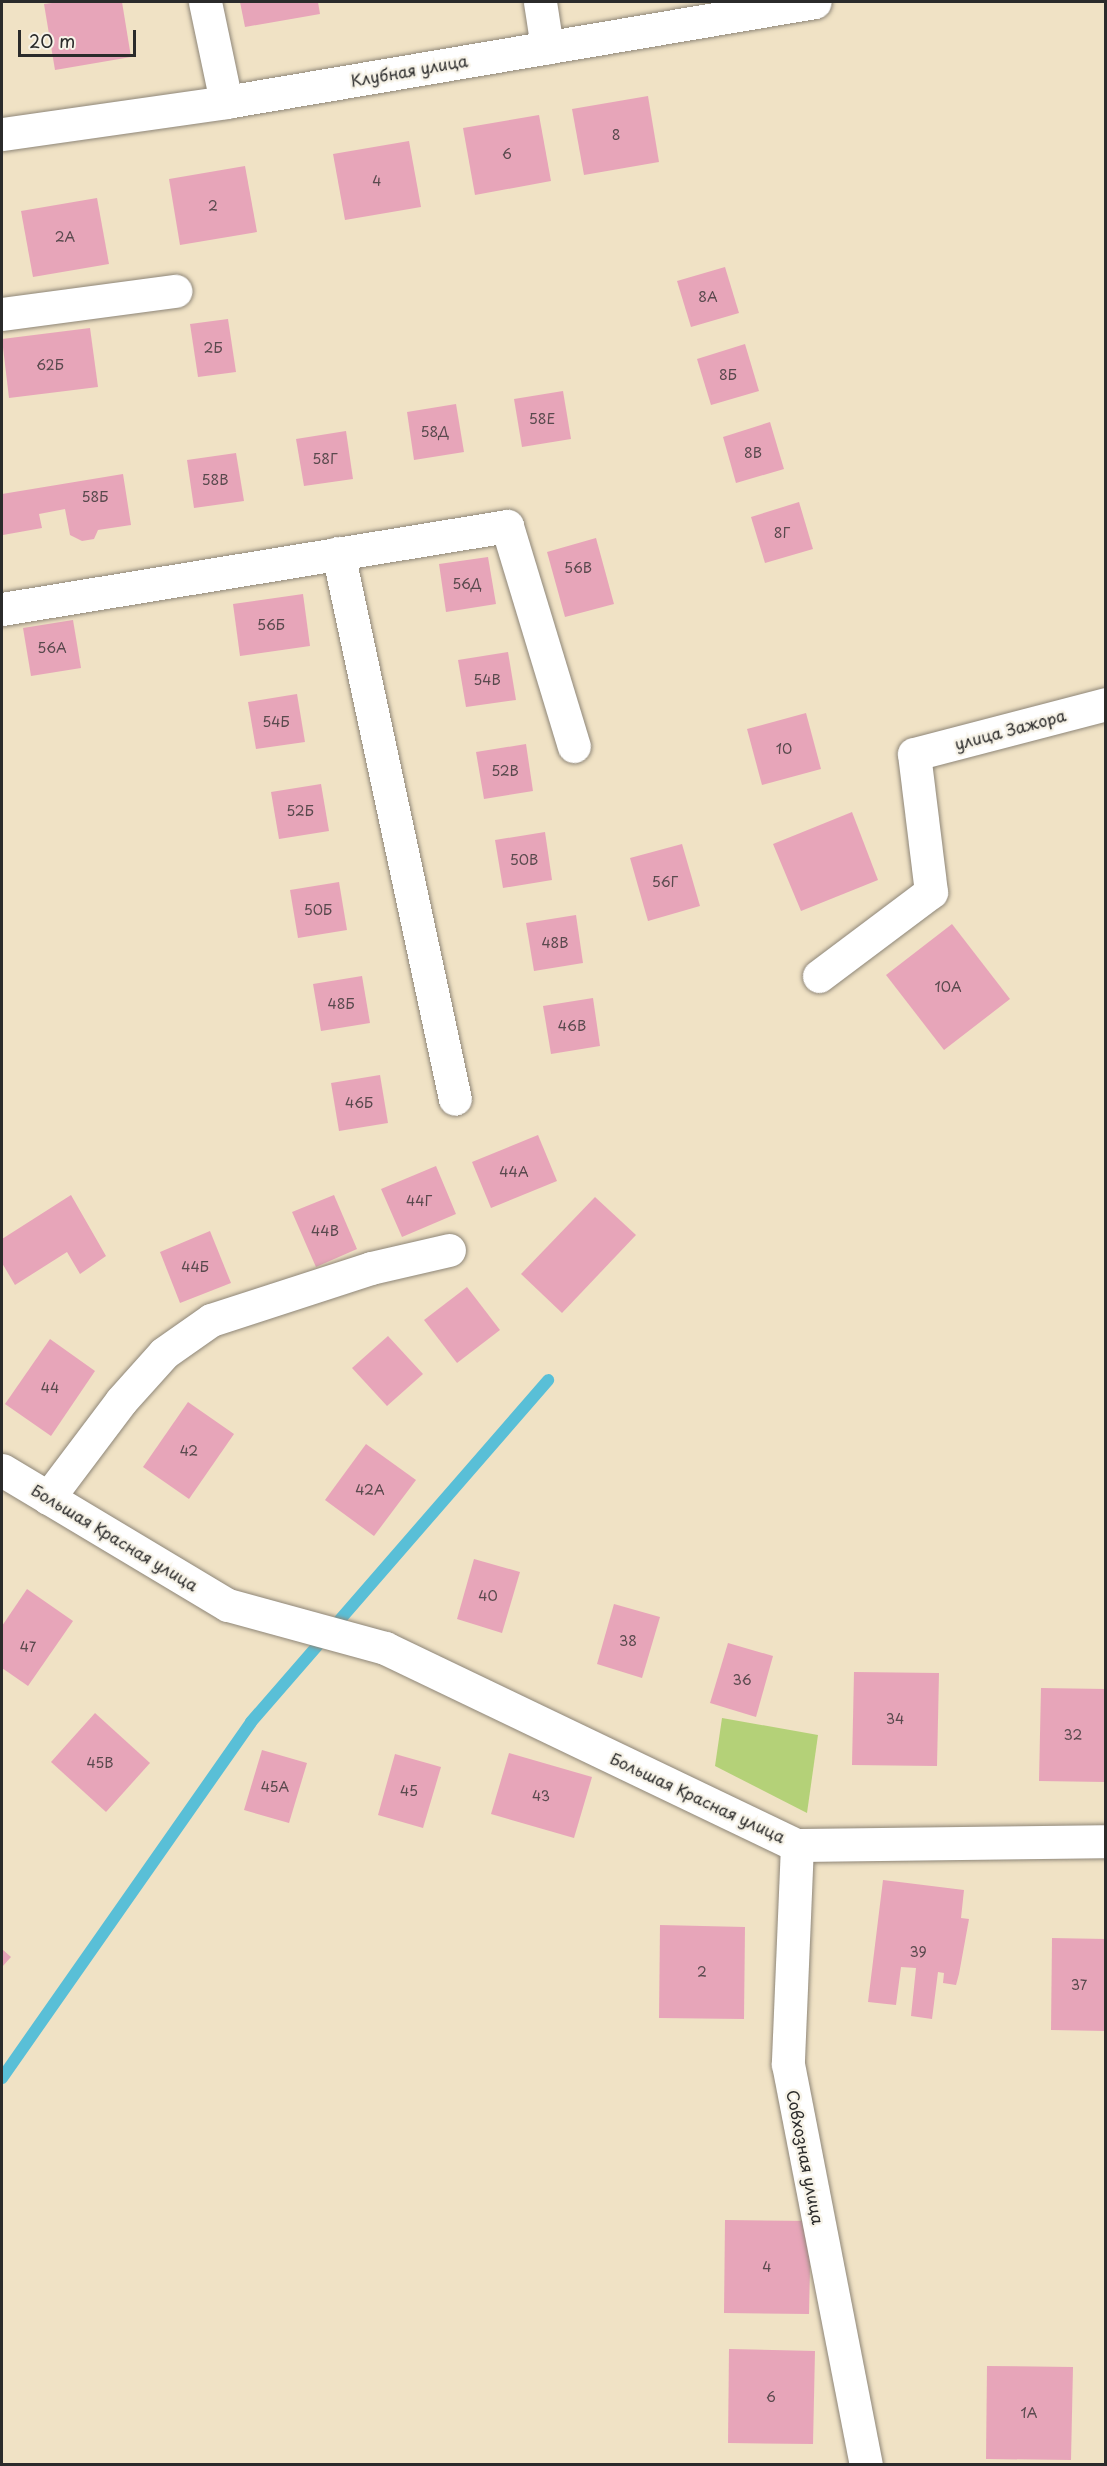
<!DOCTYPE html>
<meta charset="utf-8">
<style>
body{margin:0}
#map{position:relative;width:1107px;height:2466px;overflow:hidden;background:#f0e2c5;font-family:"Playpen Sans",sans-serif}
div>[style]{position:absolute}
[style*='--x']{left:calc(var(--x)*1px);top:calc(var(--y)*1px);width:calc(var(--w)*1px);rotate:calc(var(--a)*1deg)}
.green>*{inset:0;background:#b4d178}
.stream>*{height:12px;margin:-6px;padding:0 6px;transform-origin:6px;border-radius:6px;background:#59bfd7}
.building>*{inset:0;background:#e7a5b9}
.roads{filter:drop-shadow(0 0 2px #8e8678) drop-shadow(0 0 2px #8e8678)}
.minor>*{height:33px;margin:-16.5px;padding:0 16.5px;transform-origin:16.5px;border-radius:16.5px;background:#fff}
span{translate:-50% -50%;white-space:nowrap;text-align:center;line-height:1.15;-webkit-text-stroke:5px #f7f3e8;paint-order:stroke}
.number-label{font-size:14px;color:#5a4a4e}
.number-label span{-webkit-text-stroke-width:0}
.street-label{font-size:16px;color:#2b2b2b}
.frame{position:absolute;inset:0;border:3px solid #2b2b2b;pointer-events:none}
.scale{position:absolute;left:18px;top:30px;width:118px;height:27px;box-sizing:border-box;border:3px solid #2b2b2b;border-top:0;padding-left:8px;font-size:18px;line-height:21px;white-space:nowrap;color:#2b2b2b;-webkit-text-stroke:4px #f7f3e8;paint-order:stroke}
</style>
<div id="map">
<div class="green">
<i style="clip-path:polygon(722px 1718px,818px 1735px,807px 1813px,715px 1766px)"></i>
</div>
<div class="stream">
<i style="--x:2;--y:2078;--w:434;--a:-55"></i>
<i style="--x:251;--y:1722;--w:453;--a:-49"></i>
</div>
<div class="building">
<i style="clip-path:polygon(60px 2px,122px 2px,131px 57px,55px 70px,44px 4px)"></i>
<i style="clip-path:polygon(240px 2px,318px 2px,320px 14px,245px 27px)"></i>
<i style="clip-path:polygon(648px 96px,659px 162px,584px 175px,572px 109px)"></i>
<i style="clip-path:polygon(539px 115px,551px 181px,475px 195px,463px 128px)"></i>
<i style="clip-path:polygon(409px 141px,421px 207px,345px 220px,333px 154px)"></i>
<i style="clip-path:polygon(245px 166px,257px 232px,180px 245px,169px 179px)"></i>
<i style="clip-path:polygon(97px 198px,109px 264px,33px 277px,21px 211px)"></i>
<i style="clip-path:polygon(725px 267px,739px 313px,691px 327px,677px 281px)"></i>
<i style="clip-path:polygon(228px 319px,236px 372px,198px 377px,190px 324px)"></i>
<i style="clip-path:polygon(90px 328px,98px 387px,9px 398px,2px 339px)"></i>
<i style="clip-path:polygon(745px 344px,759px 391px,711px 405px,697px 359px)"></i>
<i style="clip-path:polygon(563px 391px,571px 439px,522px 447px,514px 399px)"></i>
<i style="clip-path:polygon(456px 404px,464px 452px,414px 460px,407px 412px)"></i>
<i style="clip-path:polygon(770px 422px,784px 469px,736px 483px,723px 437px)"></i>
<i style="clip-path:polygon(346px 431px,353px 479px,304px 486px,296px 439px)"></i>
<i style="clip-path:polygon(236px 453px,244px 501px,194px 508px,187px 460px)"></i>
<i style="clip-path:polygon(123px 474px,131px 525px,98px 530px,94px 539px,82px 541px,70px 535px,65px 509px,39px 514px,42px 528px,3px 535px,2px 494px)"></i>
<i style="clip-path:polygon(799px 502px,813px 549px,765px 563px,751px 517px)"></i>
<i style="clip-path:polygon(596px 538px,614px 604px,565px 617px,547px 552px)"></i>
<i style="clip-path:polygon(488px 557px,496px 604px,446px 612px,439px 564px)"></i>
<i style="clip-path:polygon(303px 594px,310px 646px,240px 656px,233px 604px)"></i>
<i style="clip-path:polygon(73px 620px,81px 668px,31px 676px,23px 628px)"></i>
<i style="clip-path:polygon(508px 652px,516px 700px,466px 707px,458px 660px)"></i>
<i style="clip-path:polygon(297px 694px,305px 742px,256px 749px,248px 702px)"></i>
<i style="clip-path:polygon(806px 713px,821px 769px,762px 785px,747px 729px)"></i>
<i style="clip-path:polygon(526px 744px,533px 791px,484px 799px,476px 752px)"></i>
<i style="clip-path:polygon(321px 784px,329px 831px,279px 839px,271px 792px)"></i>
<i style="clip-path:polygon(852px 812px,878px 880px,801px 911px,773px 844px)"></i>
<i style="clip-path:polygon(545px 832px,552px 880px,503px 888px,495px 840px)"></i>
<i style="clip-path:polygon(682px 844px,700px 906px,648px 921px,630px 858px)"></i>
<i style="clip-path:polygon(339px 882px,347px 930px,298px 938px,290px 890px)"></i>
<i style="clip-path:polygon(576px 915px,583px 963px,534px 971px,526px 923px)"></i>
<i style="clip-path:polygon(952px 924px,1010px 999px,944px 1050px,886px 975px)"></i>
<i style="clip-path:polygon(362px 976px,370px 1023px,321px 1031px,313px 984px)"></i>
<i style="clip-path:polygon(593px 998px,600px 1046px,551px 1054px,543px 1006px)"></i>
<i style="clip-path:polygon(380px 1075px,388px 1123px,339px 1131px,331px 1083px)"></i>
<i style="clip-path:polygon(538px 1135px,557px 1181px,491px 1208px,472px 1162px)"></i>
<i style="clip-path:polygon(436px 1166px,456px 1214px,402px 1237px,381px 1189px)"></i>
<i style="clip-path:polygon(71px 1195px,106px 1256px,80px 1274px,67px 1252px,15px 1285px,2px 1263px,2px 1239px)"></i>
<i style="clip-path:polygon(334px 1195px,357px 1249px,316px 1267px,292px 1212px)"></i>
<i style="clip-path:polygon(595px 1197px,636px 1235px,562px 1313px,521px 1274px)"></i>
<i style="clip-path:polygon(210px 1231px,231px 1283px,180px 1303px,160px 1252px)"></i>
<i style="clip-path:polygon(467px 1287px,500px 1330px,457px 1363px,424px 1320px)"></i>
<i style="clip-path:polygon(388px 1336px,423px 1374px,387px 1406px,352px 1368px)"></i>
<i style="clip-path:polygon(50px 1339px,95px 1371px,51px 1436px,5px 1404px)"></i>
<i style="clip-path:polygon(188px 1402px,234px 1434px,189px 1499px,143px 1467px)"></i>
<i style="clip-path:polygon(366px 1444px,416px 1480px,374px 1536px,325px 1500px)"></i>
<i style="clip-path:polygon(474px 1559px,520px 1572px,502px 1633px,457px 1619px)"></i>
<i style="clip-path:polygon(27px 1589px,73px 1621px,28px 1686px,2px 1668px,2px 1626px)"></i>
<i style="clip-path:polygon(614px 1604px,660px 1617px,642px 1678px,597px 1664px)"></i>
<i style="clip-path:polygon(728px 1643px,773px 1656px,756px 1717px,710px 1703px)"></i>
<i style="clip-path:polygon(854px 1672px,939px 1673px,937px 1766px,852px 1765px)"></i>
<i style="clip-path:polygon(1041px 1688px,1106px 1689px,1106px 1782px,1039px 1781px)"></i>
<i style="clip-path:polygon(95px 1713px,150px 1763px,106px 1812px,51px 1762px)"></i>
<i style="clip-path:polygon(262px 1750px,307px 1763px,289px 1823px,244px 1810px)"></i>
<i style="clip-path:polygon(509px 1753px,592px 1777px,574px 1838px,491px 1814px)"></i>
<i style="clip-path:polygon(395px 1754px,441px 1767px,423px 1828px,378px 1815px)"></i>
<i style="clip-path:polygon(883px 1880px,964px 1890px,961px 1918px,969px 1919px,959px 1974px,956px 1985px,943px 1983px,944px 1973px,938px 1972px,932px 2019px,911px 2016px,916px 1968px,901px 1967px,896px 2005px,868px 2002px)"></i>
<i style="clip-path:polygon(660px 1925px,745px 1927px,744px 2019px,659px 2018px)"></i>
<i style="clip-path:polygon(1052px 1938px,1106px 1939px,1106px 2031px,1051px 2030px)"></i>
<i style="clip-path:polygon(2px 1949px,11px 1957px,2px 1967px)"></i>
<i style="clip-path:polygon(725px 2220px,811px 2221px,809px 2314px,724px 2313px)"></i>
<i style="clip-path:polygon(729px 2349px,815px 2351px,813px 2444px,728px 2443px)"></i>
<i style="clip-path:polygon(987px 2366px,1073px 2367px,1071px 2460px,986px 2459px)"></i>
</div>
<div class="roads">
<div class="minor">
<i style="--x:205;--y:2;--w:102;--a:78.1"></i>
<i style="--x:540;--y:2;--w:46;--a:81.2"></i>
<i style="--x:2;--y:134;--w:226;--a:-8.1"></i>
<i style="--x:226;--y:102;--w:597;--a:-9.64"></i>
<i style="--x:2;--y:314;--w:175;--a:-7.6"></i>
<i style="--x:338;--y:553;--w:558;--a:77.91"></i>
<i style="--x:2;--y:609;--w:512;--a:-9.33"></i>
<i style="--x:507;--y:526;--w:230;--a:73.1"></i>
<i style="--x:819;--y:976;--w:140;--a:-36.9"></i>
<i style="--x:931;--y:892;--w:139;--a:-97"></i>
<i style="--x:914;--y:754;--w:198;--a:-14.6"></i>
<i style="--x:2;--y:1470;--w:263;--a:30.9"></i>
<i style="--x:228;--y:1605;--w:163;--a:15.3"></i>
<i style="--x:385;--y:1648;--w:457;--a:25.6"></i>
<i style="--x:797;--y:1845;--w:309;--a:-0.7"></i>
<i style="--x:48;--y:1498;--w:121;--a:-53"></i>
<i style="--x:121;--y:1401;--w:64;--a:-48.1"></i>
<i style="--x:164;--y:1353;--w:57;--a:-35.1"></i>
<i style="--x:211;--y:1320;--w:168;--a:-18"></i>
<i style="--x:371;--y:1268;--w:80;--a:-13"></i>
<i style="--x:797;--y:1845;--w:219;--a:92.4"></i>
<i style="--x:788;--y:2064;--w:408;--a:79"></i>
</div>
</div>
<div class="number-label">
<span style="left:616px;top:135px">8</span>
<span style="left:507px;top:154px">6</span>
<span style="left:377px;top:181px">4</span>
<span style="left:213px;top:206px">2</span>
<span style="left:65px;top:237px">2А</span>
<span style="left:708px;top:297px">8А</span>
<span style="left:213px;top:348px">2Б</span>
<span style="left:50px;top:365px">62Б</span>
<span style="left:728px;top:375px">8Б</span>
<span style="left:542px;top:419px">58Е</span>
<span style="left:435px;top:432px">58Д</span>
<span style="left:753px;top:453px">8В</span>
<span style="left:325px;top:459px">58Г</span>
<span style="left:215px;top:480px">58В</span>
<span style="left:95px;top:497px">58Б</span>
<span style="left:782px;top:533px">8Г</span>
<span style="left:578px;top:568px">56В</span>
<span style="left:467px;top:584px">56Д</span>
<span style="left:271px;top:625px">56Б</span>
<span style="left:52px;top:648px">56А</span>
<span style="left:487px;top:680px">54В</span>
<span style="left:276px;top:722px">54Б</span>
<span style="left:784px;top:749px">10</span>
<span style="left:505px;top:771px">52В</span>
<span style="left:300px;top:811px">52Б</span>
<span style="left:524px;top:860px">50В</span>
<span style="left:665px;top:882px">56Г</span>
<span style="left:318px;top:910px">50Б</span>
<span style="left:555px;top:943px">48В</span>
<span style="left:948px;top:987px">10А</span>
<span style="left:341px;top:1004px">48Б</span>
<span style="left:572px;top:1026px">46В</span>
<span style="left:359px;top:1103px">46Б</span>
<span style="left:514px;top:1172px">44А</span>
<span style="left:419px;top:1201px">44Г</span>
<span style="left:325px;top:1231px">44В</span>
<span style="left:195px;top:1267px">44Б</span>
<span style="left:50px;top:1388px">44</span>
<span style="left:189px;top:1451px">42</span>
<span style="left:370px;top:1490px">42А</span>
<span style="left:488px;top:1596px">40</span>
<span style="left:628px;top:1641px">38</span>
<span style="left:28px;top:1647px">47</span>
<span style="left:742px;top:1680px">36</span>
<span style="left:895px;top:1719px">34</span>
<span style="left:1073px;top:1735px">32</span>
<span style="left:100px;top:1763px">45В</span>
<span style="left:275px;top:1787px">45А</span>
<span style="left:409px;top:1791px">45</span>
<span style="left:541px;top:1796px">43</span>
<span style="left:918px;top:1952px">39</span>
<span style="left:702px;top:1972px">2</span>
<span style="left:1079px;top:1985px">37</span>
<span style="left:767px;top:2267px">4</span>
<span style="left:771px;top:2397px">6</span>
<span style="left:1029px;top:2413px">1А</span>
</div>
<div class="street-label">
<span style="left:409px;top:70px;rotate:-10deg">Клубная улица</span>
<span style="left:1010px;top:729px;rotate:-15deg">улица Зажора</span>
<span style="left:115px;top:1537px;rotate:31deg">Большая Красная улица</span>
<span style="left:698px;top:1797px;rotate:25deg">Большая Красная улица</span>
<span style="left:806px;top:2157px;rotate:79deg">Совхозная улица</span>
</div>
<div class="frame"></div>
<div class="scale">20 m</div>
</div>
